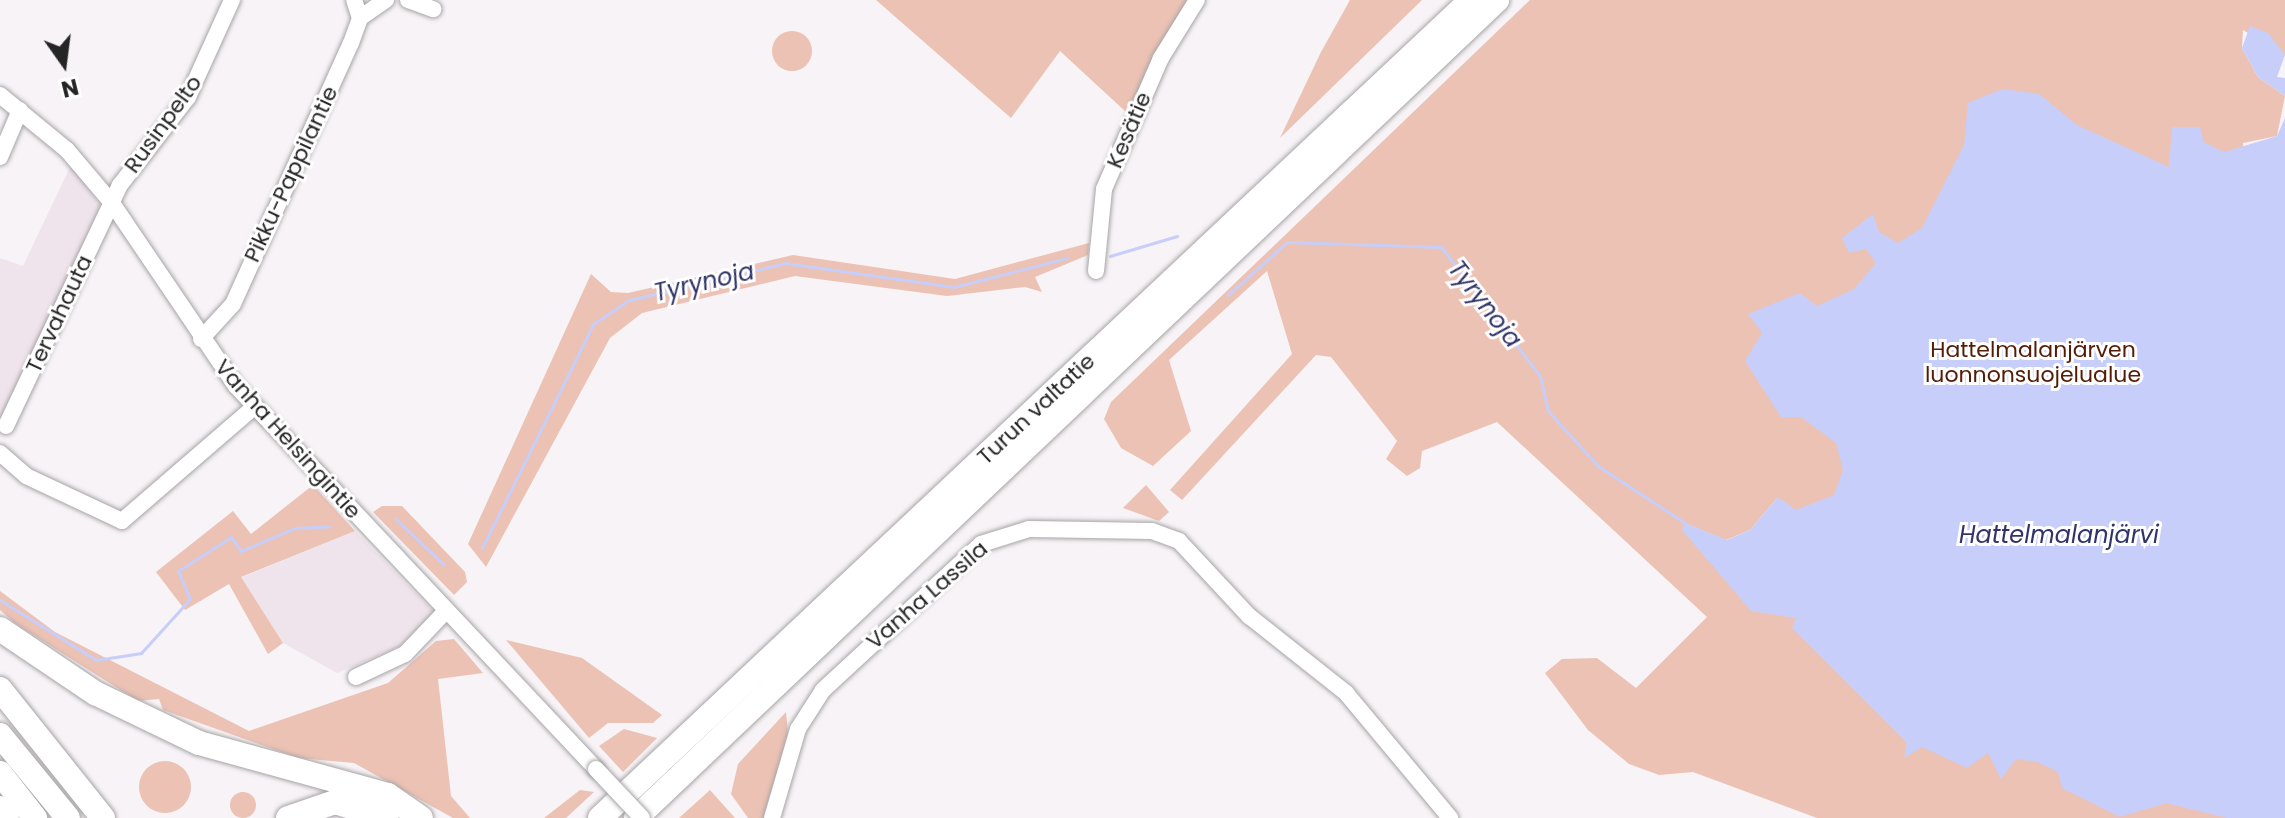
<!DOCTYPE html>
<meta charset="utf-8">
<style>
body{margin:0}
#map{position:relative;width:2285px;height:818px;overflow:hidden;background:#f7f3f6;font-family:Poppins,sans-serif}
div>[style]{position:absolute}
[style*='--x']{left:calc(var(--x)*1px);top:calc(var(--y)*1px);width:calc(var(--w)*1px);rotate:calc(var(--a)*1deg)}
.built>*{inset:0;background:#efe4eb}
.green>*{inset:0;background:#ecc2b4}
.round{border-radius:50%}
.water>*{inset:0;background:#c7cef9}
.stream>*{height:3px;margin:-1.5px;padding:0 1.5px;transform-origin:1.5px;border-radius:1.5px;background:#c7cef9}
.roads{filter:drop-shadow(0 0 2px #a7a4a6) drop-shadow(0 0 2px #a7a4a6)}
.minor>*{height:16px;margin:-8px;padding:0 8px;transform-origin:8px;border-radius:8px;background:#fff}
.highway>*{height:24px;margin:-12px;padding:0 12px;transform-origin:12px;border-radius:12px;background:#fff}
.bridges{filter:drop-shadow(0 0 2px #a7a4a6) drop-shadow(0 0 2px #a7a4a6)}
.minor-bridge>*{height:16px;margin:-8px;padding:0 8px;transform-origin:8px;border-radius:8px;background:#fff}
span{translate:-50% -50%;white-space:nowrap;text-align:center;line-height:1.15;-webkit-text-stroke:6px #fff;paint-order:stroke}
.street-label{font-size:22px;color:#262526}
.park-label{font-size:22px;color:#541b05}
.water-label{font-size:24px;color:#303468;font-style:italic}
.north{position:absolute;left:24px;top:24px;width:80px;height:80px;-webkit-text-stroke:6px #fff;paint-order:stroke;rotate:166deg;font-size:22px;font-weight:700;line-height:32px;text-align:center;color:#262526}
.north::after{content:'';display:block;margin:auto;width:28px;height:36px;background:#262526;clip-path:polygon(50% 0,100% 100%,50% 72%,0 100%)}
</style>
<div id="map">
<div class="built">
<i style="clip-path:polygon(71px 165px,102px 208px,0 432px,0 258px,23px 266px)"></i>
<i style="clip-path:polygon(355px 531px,434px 612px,405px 644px,337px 673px,283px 643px,240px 578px)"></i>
</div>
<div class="green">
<i style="clip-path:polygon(876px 0,1192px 0,1126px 112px,1060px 51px,1011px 118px)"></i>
<i style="clip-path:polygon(1350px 0,1422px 0,1280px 138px,1321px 52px)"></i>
<i style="clip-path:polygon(evenodd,1530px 0,2285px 0,2285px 55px,2243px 30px,2242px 48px,2258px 77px,2285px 96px,2277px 136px,2243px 143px,2285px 818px,1817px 818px,1693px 772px,1659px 775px,1629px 764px,1588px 730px,1545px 673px,1562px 659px,1597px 658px,1636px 688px,1707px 617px,1497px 422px,1422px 451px,1420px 468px,1407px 476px,1386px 459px,1397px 441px,1331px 357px,1316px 355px,1182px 500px,1170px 490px,1292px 354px,1267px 271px,1169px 360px,1191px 431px,1153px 466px,1121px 448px,1104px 419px,1111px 402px,1530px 0,1777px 498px,1754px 564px,1685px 523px,1726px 540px,1750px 530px,1777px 498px)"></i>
<i class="round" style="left:772px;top:31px;width:40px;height:40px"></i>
<i style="clip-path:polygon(1089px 243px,1088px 255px,1035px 277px,1042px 292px,1025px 287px,947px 296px,795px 276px,642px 313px,610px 338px,486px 567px,468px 544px,591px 274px,611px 292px,628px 293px,793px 255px,955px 279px)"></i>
<i style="clip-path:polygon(313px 485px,355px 531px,241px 577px,283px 643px,268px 654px,229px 584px,185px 610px,156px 572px,233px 511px,251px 534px)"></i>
<i style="clip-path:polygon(1146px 485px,1169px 512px,1159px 521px,1123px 508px)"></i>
<i style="clip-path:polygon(382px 506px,402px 506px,465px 572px,467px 582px,454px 595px,373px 512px)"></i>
<i style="clip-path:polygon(0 591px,55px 632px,249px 731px,388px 683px,436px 641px,454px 639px,483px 673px,438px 679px,451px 796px,470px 818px,453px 818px,354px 763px,298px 758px,163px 710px,159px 699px,138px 701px,16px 624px,0 610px)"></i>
<i style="clip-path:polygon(506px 640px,582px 658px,662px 715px,653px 723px,608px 723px,589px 738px)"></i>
<i style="clip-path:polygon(786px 712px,788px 733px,765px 818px,748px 818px,731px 794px,738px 764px)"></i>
<i style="clip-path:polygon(624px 729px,657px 738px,623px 772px,599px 746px)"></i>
<i class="round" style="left:139px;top:761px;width:52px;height:52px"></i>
<i style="clip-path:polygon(580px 790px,594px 792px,566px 818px,544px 818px)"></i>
<i style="clip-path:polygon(710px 790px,735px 818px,679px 818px)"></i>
<i class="round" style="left:230px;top:792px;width:26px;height:26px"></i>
</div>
<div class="water">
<i style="clip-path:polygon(2250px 26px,2268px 33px,2285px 55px,2277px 77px,2285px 78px,2285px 96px,2258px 77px,2242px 48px)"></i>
<i style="clip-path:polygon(2002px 89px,2039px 94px,2077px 125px,2169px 167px,2172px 127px,2200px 127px,2204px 142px,2224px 152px,2277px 136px,2285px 118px,2285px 818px,2227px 818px,2166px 803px,2120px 817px,2062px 788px,2058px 772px,2037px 762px,2016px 759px,2001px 779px,1988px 753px,1967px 768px,1922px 747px,1904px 758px,1907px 743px,1792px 628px,1796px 618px,1751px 611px,1682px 530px,1685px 523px,1727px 540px,1750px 530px,1778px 497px,1796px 510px,1834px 495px,1843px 470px,1836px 443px,1801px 417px,1781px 417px,1745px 361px,1762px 333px,1748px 314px,1800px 293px,1817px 306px,1854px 289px,1876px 263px,1866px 249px,1849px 253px,1842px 238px,1873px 214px,1879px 232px,1898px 243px,1922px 228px,1964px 145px,1968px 103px)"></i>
</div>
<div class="stream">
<i style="--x:1110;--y:256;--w:70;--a:-16.6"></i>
<i style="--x:1228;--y:295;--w:79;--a:-41.9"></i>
<i style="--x:1287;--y:242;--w:154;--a:1.9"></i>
<i style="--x:1441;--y:247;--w:163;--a:52.5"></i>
<i style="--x:1540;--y:376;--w:36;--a:77"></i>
<i style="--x:1548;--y:411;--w:74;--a:47.7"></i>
<i style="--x:1598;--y:466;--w:104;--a:33.2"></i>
<i style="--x:396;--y:519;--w:66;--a:43.8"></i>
<i style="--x:482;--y:548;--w:250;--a:-63.6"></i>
<i style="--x:593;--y:324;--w:43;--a:-33.7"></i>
<i style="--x:629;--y:300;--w:160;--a:-13.3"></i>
<i style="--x:785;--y:263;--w:171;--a:8.1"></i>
<i style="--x:954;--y:287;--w:117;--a:-14.4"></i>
<i style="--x:0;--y:600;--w:113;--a:32"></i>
<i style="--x:96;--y:660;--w:46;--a:-8.8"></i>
<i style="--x:141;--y:653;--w:73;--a:-47.8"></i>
<i style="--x:190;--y:599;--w:30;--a:-113"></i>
<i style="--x:178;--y:571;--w:63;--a:-32.7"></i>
<i style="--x:231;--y:537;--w:17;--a:54"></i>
<i style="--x:241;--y:551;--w:59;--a:-23.1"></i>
<i style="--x:295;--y:528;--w:35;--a:-3"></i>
</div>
<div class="roads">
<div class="minor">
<i style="--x:408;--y:0;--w:27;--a:20"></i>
<i style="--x:360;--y:18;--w:32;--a:-35"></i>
<i style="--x:0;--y:95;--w:87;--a:39.4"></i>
<i style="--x:67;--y:150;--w:70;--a:49.7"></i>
<i style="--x:112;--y:203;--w:221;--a:55.9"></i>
<i style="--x:236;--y:386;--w:526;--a:46.77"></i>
<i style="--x:0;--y:157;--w:51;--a:-66.9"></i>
<i style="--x:1096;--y:271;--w:82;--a:-84.4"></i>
<i style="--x:1104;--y:189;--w:143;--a:-66.5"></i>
<i style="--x:1161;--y:58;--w:68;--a:-58.2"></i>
<i style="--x:201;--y:339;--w:47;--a:-47.6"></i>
<i style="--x:233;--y:304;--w:286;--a:-65.7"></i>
<i style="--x:351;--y:43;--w:27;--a:-70"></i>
<i style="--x:360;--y:18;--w:19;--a:-108"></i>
<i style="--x:6;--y:426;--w:267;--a:-64.7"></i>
<i style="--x:120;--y:185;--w:111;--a:-52.3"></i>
<i style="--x:188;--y:97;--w:107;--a:-65.6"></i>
<i style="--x:0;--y:453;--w:35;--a:41"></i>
<i style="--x:26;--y:476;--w:106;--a:25.1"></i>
<i style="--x:122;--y:521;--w:174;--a:-40.8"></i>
<i style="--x:356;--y:677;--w:54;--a:-25.1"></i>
<i style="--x:405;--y:654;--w:59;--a:-46.4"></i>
<i style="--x:772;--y:818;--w:93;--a:-73.7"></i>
<i style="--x:798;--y:729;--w:46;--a:-57.3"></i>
<i style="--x:823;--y:690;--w:215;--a:-42.7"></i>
<i style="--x:981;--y:544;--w:50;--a:-17.4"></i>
<i style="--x:1029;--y:529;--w:123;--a:0.9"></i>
<i style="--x:1152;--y:531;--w:29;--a:20"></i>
<i style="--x:1179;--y:541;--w:103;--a:47"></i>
<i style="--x:1249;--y:616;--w:124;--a:38.4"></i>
<i style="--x:1346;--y:693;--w:163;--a:50.2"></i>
</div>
<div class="highway">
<i style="--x:0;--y:629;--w:115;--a:34"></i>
<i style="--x:95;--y:693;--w:115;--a:25.7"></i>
<i style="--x:199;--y:743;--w:196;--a:15.4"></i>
<i style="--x:388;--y:795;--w:40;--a:34.9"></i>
<i style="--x:0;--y:689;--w:165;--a:51.4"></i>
<i style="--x:0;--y:735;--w:107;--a:50.7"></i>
<i style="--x:0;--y:773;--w:57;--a:52.1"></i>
<i style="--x:0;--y:808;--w:12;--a:55"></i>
<i style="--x:288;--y:818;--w:50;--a:-18.8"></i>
<i style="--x:335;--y:802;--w:54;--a:17.1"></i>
<i style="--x:600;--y:818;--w:1195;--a:-43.2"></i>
<i style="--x:636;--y:818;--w:1188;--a:-43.53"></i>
</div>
</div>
<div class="bridges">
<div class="minor-bridge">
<i style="--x:596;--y:769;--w:67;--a:46.8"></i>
</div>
</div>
<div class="street-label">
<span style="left:163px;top:124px;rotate:-54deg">Rusinpelto</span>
<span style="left:1129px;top:130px;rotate:-67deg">Kesätie</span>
<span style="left:291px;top:174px;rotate:-65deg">Pikku-Pappilantie</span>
<span style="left:59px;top:314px;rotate:-65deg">Tervahauta</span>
<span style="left:1036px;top:409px;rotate:-43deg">Turun valtatie</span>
<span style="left:288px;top:439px;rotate:48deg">Vanha Helsingintie</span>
<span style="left:927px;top:595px;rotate:-41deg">Vanha Lassila</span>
</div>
<div class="park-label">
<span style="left:2033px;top:362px">Hattelmalanjärven<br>luonnonsuojelualue</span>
</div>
<div class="water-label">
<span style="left:704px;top:282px;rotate:-13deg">Tyrynoja</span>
<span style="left:1485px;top:304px;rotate:52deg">Tyrynoja</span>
<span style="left:2059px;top:535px">Hattelmalanjärvi</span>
</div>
<div class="north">N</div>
</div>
